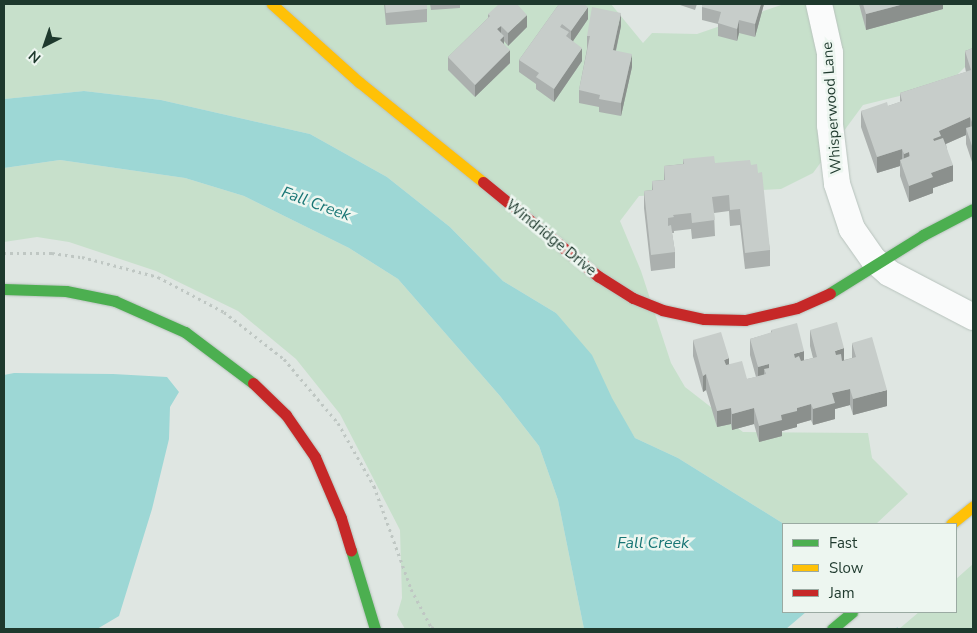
<!DOCTYPE html>
<style>
body{margin:0}
#map{position:relative;width:977px;height:633px;overflow:hidden;background:#dfe6e2;font-family:"Nunito Sans",sans-serif}
div>[style]{position:absolute}
[style*='--x']{left:calc(var(--x)*1px);top:calc(var(--y)*1px);width:calc(var(--w)*1px);rotate:calc(var(--a)*1deg)}
.green>*{inset:0;background:#c7e0cb}
.water>*{inset:0;background:#9dd7d5}
.pier>*{inset:0;background:#dfe6e2}
.path>*{height:3px;margin-top:-1.5px;transform-origin:0;background:repeating-linear-gradient(90deg,#bfc7c3 0 2.5px,transparent 0 6.5px)}
.roads{filter:drop-shadow(0 0 1px #b8c3bd) drop-shadow(0 0 1px #b8c3bd)}
.street>*{height:26px;margin:-13px;padding:0 13px;transform-origin:13px;border-radius:13px;background:#fafbfb}
.fast>*{height:11px;margin:-5.5px;padding:0 5.5px;transform-origin:5.5px;border-radius:5.5px;background:#4caf50}
.slow>*{height:11px;margin:-5.5px;padding:0 5.5px;transform-origin:5.5px;border-radius:5.5px;background:#ffc107}
.jam>*{height:11px;margin:-5.5px;padding:0 5.5px;transform-origin:5.5px;border-radius:5.5px;background:#c62828}
.wall>*{inset:0;background:#abb0ae}
.shaded-wall>*{inset:0;background:#8b908d}
.building>*{inset:0;background:#c7cdca}
span{translate:-50% -50%;white-space:nowrap;text-align:center;line-height:1.15;-webkit-text-stroke:5px #edf6f0;paint-order:stroke}
.street-label{font-size:15px;color:#1e392d}
.water-label{font-size:16px;color:#187574;font-style:italic}
.frame{position:absolute;inset:0;border:5px solid #1e392d;pointer-events:none}
.legend{position:absolute;left:782px;top:523px;width:175px;height:90px;box-sizing:border-box;background:#edf6f0;border:1px solid #9aaaa2;margin:0;padding:6px 9px;list-style:none;font-size:15px;color:#1e392d}
.legend li{display:flex;align-items:center;gap:10px;height:25px}
.legend b{width:25px;border:1px solid #9aaaa2}
.north{position:absolute;left:20px;top:20px;width:50px;height:50px;-webkit-text-stroke:4px #edf6f0;paint-order:stroke;rotate:221deg;font-size:14px;font-weight:700;line-height:20px;text-align:center;color:#1e392d}
.north::after{content:'';display:block;margin:auto;width:18px;height:22px;background:#1e392d;clip-path:polygon(50% 0,100% 100%,50% 72%,0 100%)}
</style>
<div id="map">
<div class="green">
<i style="clip-path:polygon(4px 4px,611px 4px,643px 43px,652px 33px,697px 34px,784px 4px,973px 4px,973px 59px,948px 84px,863px 105px,813px 173px,781px 189px,639px 196px,620px 221px,641px 271px,671px 363px,685px 387px,743px 432px,868px 433px,872px 458px,908px 494px,876px 524px,784px 524px,678px 458px,635px 438px,556px 313px,503px 281px,450px 227px,387px 177px,310px 134px,161px 100px,84px 91px,4px 99px)"></i>
<i style="clip-path:polygon(60px 160px,185px 178px,244px 196px,349px 248px,398px 279px,500px 396px,539px 446px,558px 500px,584px 629px,405px 629px,397px 615px,402px 598px,400px 530px,340px 414px,296px 359px,238px 311px,156px 271px,69px 242px,37px 237px,4px 242px,4px 168px)"></i>
<i style="clip-path:polygon(973px 564px,973px 629px,899px 629px,919px 612px,956px 612px,956px 579px)"></i>
</div>
<div class="water">
<i style="clip-path:polygon(84px 91px,161px 100px,310px 134px,387px 177px,450px 227px,503px 281px,556px 313px,592px 355px,612px 398px,635px 438px,678px 458px,784px 524px,783px 612px,883px 612px,899px 629px,584px 629px,558px 500px,539px 446px,500px 396px,398px 279px,349px 248px,244px 196px,185px 178px,60px 160px,4px 168px,4px 99px)"></i>
<i style="clip-path:polygon(14px 373px,113px 374px,167px 377px,179px 392px,170px 407px,169px 439px,152px 509px,119px 616px,97px 629px,4px 629px,4px 375px)"></i>
</div>
<div class="pier">
<i style="clip-path:polygon(806px 612px,887px 612px,899px 626px,895px 629px,786px 629px)"></i>
</div>
<div class="path">
<i style="--x:4;--y:253;--w:48;--a:0"></i>
<i style="--x:52;--y:253;--w:30;--a:8"></i>
<i style="--x:82;--y:257;--w:79;--a:14.7"></i>
<i style="--x:158;--y:277;--w:75;--a:27.9"></i>
<i style="--x:224;--y:312;--w:76;--a:38.1"></i>
<i style="--x:284;--y:359;--w:84;--a:49.8"></i>
<i style="--x:338;--y:423;--w:73;--a:60.3"></i>
<i style="--x:374;--y:486;--w:109;--a:70.2"></i>
<i style="--x:411;--y:589;--w:43;--a:62.2"></i>
<i style="--x:431;--y:627;--w:5;--a:22"></i>
</div>
<div class="roads">
<div class="street">
<i style="--x:819;--y:4;--w:50;--a:77.3"></i>
<i style="--x:830;--y:53;--w:72;--a:90"></i>
<i style="--x:830;--y:125;--w:59;--a:83.2"></i>
<i style="--x:837;--y:184;--w:47;--a:71.6"></i>
<i style="--x:852;--y:229;--w:38;--a:55"></i>
<i style="--x:874;--y:260;--w:20;--a:41"></i>
<i style="--x:889;--y:273;--w:95;--a:27.6"></i>
</div>
<div class="fast">
<i style="--x:4;--y:289;--w:62;--a:1.8"></i>
<i style="--x:66;--y:291;--w:50;--a:11.5"></i>
<i style="--x:115;--y:301;--w:77;--a:23.9"></i>
<i style="--x:185;--y:332;--w:85;--a:36.9"></i>
<i style="--x:830;--y:293;--w:110;--a:-31.9"></i>
<i style="--x:923;--y:235;--w:56;--a:-27.5"></i>
<i style="--x:351;--y:550;--w:83;--a:73.1"></i>
<i style="--x:832;--y:629;--w:26;--a:-40"></i>
</div>
<div class="slow">
<i style="--x:272;--y:4;--w:117;--a:41.9"></i>
<i style="--x:359;--y:82;--w:159;--a:38.9"></i>
<i style="--x:951;--y:524;--w:28;--a:-39"></i>
</div>
<div class="jam">
<i style="--x:483;--y:182;--w:149;--a:39.3"></i>
<i style="--x:598;--y:276;--w:41;--a:32.2"></i>
<i style="--x:633;--y:298;--w:31;--a:22"></i>
<i style="--x:662;--y:310;--w:43;--a:12.1"></i>
<i style="--x:704;--y:319;--w:41;--a:1.4"></i>
<i style="--x:745;--y:320;--w:53;--a:-13"></i>
<i style="--x:797;--y:308;--w:36;--a:-24"></i>
<i style="--x:253;--y:383;--w:46;--a:44.1"></i>
<i style="--x:286;--y:415;--w:51;--a:55.4"></i>
<i style="--x:315;--y:457;--w:66;--a:66.9"></i>
<i style="--x:341;--y:518;--w:34;--a:73"></i>
</div>
</div>
<div class="wall">
<i style="clip-path:polygon(384px 4px,427px 4px,427px 22px,386px 25px)"></i>
<i style="clip-path:polygon(430px 4px,460px 4px,460px 8px,431px 10px)"></i>
<i style="clip-path:polygon(559px 4px,588px 19px,573px 41px,582px 61px,554px 102px,536px 89px,536px 84px,519px 72px,519px 60px)"></i>
<i style="clip-path:polygon(677px 4px,697px 4px,695px 10px)"></i>
<i style="clip-path:polygon(764px 4px,755px 37px,739px 33px,737px 41px,718px 36px,718px 24px,702px 20px,702px 7px)"></i>
<i style="clip-path:polygon(859px 4px,943px 4px,943px 9px,866px 30px)"></i>
<i style="clip-path:polygon(488px 14px,527px 27px,508px 46px,504px 41px,504px 44px,510px 63px,475px 97px,448px 70px,448px 57px,488px 18px)"></i>
<i style="clip-path:polygon(621px 26px,616px 51px,632px 67px,621px 116px,599px 112px,599px 107px,579px 103px,579px 90px,587px 49px,587px 36px)"></i>
<i style="clip-path:polygon(973px 48px,973px 165px,966px 144px,966px 135px,946px 144px,953px 181px,933px 188px,933px 193px,909px 202px,900px 176px,900px 166px,877px 173px,861px 127px,861px 111px,888px 106px,900px 102px,900px 93px,966px 72px,965px 67px,965px 51px)"></i>
<i style="clip-path:polygon(683px 159px,715px 163px,751px 165px,758px 173px,770px 250px,770px 266px,745px 269px,740px 225px,730px 226px,729px 211px,714px 213px,715px 236px,692px 239px,691px 229px,674px 231px,674px 233px,672px 233px,675px 252px,675px 268px,651px 271px,644px 208px,644px 191px,652px 190px,652px 181px,664px 180px,664px 166px,683px 164px)"></i>
<i style="clip-path:polygon(771px 330px,804px 360px,813px 358px,810px 346px,810px 330px,844px 360px,852px 358px,852px 343px,887px 406px,853px 415px,850px 405px,835px 409px,835px 419px,813px 425px,811px 420px,797px 424px,797px 427px,782px 431px,782px 436px,759px 442px,754px 424px,732px 430px,731px 424px,717px 427px,706px 390px,703px 392px,693px 356px,693px 340px,729px 364px,747px 379px,756px 377px,750px 355px,750px 339px,771px 333px)"></i>
</div>
<div class="shaded-wall">
<i style="clip-path:polygon(761px 4px,764px 4px,755px 37px,755px 24px)"></i>
<i style="clip-path:polygon(904px 4px,943px 4px,943px 9px,866px 30px,866px 14px)"></i>
<i style="clip-path:polygon(588px 7px,588px 19px,571px 44px,571px 31px)"></i>
<i style="clip-path:polygon(621px 13px,621px 26px,613px 63px,613px 50px)"></i>
<i style="clip-path:polygon(527px 15px,527px 27px,508px 46px,508px 33px)"></i>
<i style="clip-path:polygon(739px 20px,739px 33px,737px 41px,737px 29px)"></i>
<i style="clip-path:polygon(501px 26px,501px 39px,497px 29px)"></i>
<i style="clip-path:polygon(504px 36px,504px 49px,500px 40px)"></i>
<i style="clip-path:polygon(582px 48px,582px 61px,554px 102px,554px 89px)"></i>
<i style="clip-path:polygon(510px 50px,510px 63px,475px 97px,475px 85px)"></i>
<i style="clip-path:polygon(632px 54px,632px 67px,621px 116px,621px 103px)"></i>
<i style="clip-path:polygon(970px 117px,970px 133px,966px 128px,966px 135px,941px 146px,941px 152px,933px 139px,939px 131px)"></i>
<i style="clip-path:polygon(902px 149px,902px 165px,900px 160px,900px 166px,877px 173px,877px 157px)"></i>
<i style="clip-path:polygon(909px 152px,909px 168px,904px 170px,904px 154px)"></i>
<i style="clip-path:polygon(953px 165px,953px 181px,933px 188px,933px 193px,909px 202px,909px 186px,931px 173px)"></i>
<i style="clip-path:polygon(844px 348px,844px 364px,835px 367px,835px 351px)"></i>
<i style="clip-path:polygon(804px 351px,804px 367px,794px 370px,794px 354px)"></i>
<i style="clip-path:polygon(729px 358px,729px 374px,724px 360px)"></i>
<i style="clip-path:polygon(769px 364px,769px 380px,764px 369px,764px 381px,758px 383px,758px 367px)"></i>
<i style="clip-path:polygon(706px 374px,706px 390px,703px 392px,703px 376px)"></i>
<i style="clip-path:polygon(850px 389px,850px 405px,835px 409px,835px 419px,813px 425px,813px 409px,832px 393px)"></i>
<i style="clip-path:polygon(887px 390px,887px 406px,853px 415px,853px 399px)"></i>
<i style="clip-path:polygon(811px 404px,811px 420px,797px 424px,797px 427px,782px 431px,782px 436px,759px 442px,759px 426px,781px 415px,797px 408px)"></i>
<i style="clip-path:polygon(731px 408px,731px 424px,717px 427px,717px 411px)"></i>
<i style="clip-path:polygon(754px 408px,754px 424px,732px 430px,732px 414px)"></i>
</div>
<div class="building">
<i style="clip-path:polygon(385px 4px,427px 4px,427px 9px,386px 13px)"></i>
<i style="clip-path:polygon(499px 4px,517px 4px,527px 15px,508px 33px,501px 26px,497px 29px,504px 36px,500px 40px,510px 50px,475px 85px,448px 57px,490px 16px,488px 14px)"></i>
<i style="clip-path:polygon(559px 4px,584px 4px,588px 7px,571px 31px,562px 24px,560px 27px,569px 32px,566px 36px,582px 48px,554px 89px,536px 77px,539px 73px,519px 60px)"></i>
<i style="clip-path:polygon(702px 4px,761px 4px,755px 24px,739px 20px,737px 29px,718px 23px,721px 12px,702px 7px)"></i>
<i style="clip-path:polygon(863px 4px,904px 4px,866px 14px)"></i>
<i style="clip-path:polygon(592px 7px,621px 13px,613px 50px,632px 54px,621px 103px,599px 99px,600px 95px,579px 90px,590px 36px,587px 36px)"></i>
<i style="clip-path:polygon(973px 48px,973px 121px,972px 122px,970px 117px,939px 131px,941px 136px,933px 139px,934px 141px,943px 138px,953px 165px,931px 173px,933px 177px,909px 186px,900px 160px,910px 156px,909px 152px,904px 154px,902px 149px,877px 157px,861px 111px,887px 102px,888px 106px,902px 101px,900px 93px,971px 70px,965px 51px)"></i>
<i style="clip-path:polygon(973px 126px,973px 149px,966px 128px)"></i>
<i style="clip-path:polygon(714px 156px,715px 163px,750px 160px,751px 165px,757px 164px,758px 173px,762px 172px,770px 250px,745px 253px,740px 209px,730px 210px,729px 195px,712px 197px,715px 220px,692px 223px,691px 213px,673px 215px,674px 217px,668px 218px,668px 226px,671px 225px,675px 252px,651px 255px,644px 191px,653px 190px,652px 181px,665px 180px,664px 166px,684px 164px,683px 159px)"></i>
<i style="clip-path:polygon(837px 322px,844px 348px,835px 351px,836px 355px,841px 354px,842px 361px,856px 357px,852px 343px,872px 337px,887px 390px,853px 399px,850px 389px,832px 393px,835px 403px,813px 409px,811px 404px,797px 408px,797px 411px,781px 415px,782px 420px,759px 426px,754px 408px,732px 414px,731px 408px,717px 411px,706px 374px,703px 376px,693px 340px,721px 332px,729px 358px,724px 360px,726px 365px,742px 361px,747px 379px,766px 374px,764px 369px,769px 368px,769px 364px,758px 367px,750px 339px,772px 332px,771px 330px,797px 323px,804px 351px,794px 354px,795px 358px,799px 356px,801px 361px,817px 357px,810px 330px)"></i>
</div>
<div class="street-label">
<span style="left:832px;top:108px;rotate:-94deg">Whisperwood Lane</span>
<span style="left:551px;top:238px;rotate:39deg">Windridge Drive</span>
</div>
<div class="water-label">
<span style="left:316px;top:204px;rotate:20deg">Fall Creek</span>
<span style="left:653px;top:543px">Fall Creek</span>
</div>
<div class="frame"></div>
<ul class="legend">
<li><b style="height:6px;background:#4caf50"></b>Fast</li>
<li><b style="height:6px;background:#ffc107"></b>Slow</li>
<li><b style="height:6px;background:#c62828"></b>Jam</li>
</ul>
<div class="north">N</div>
</div>
